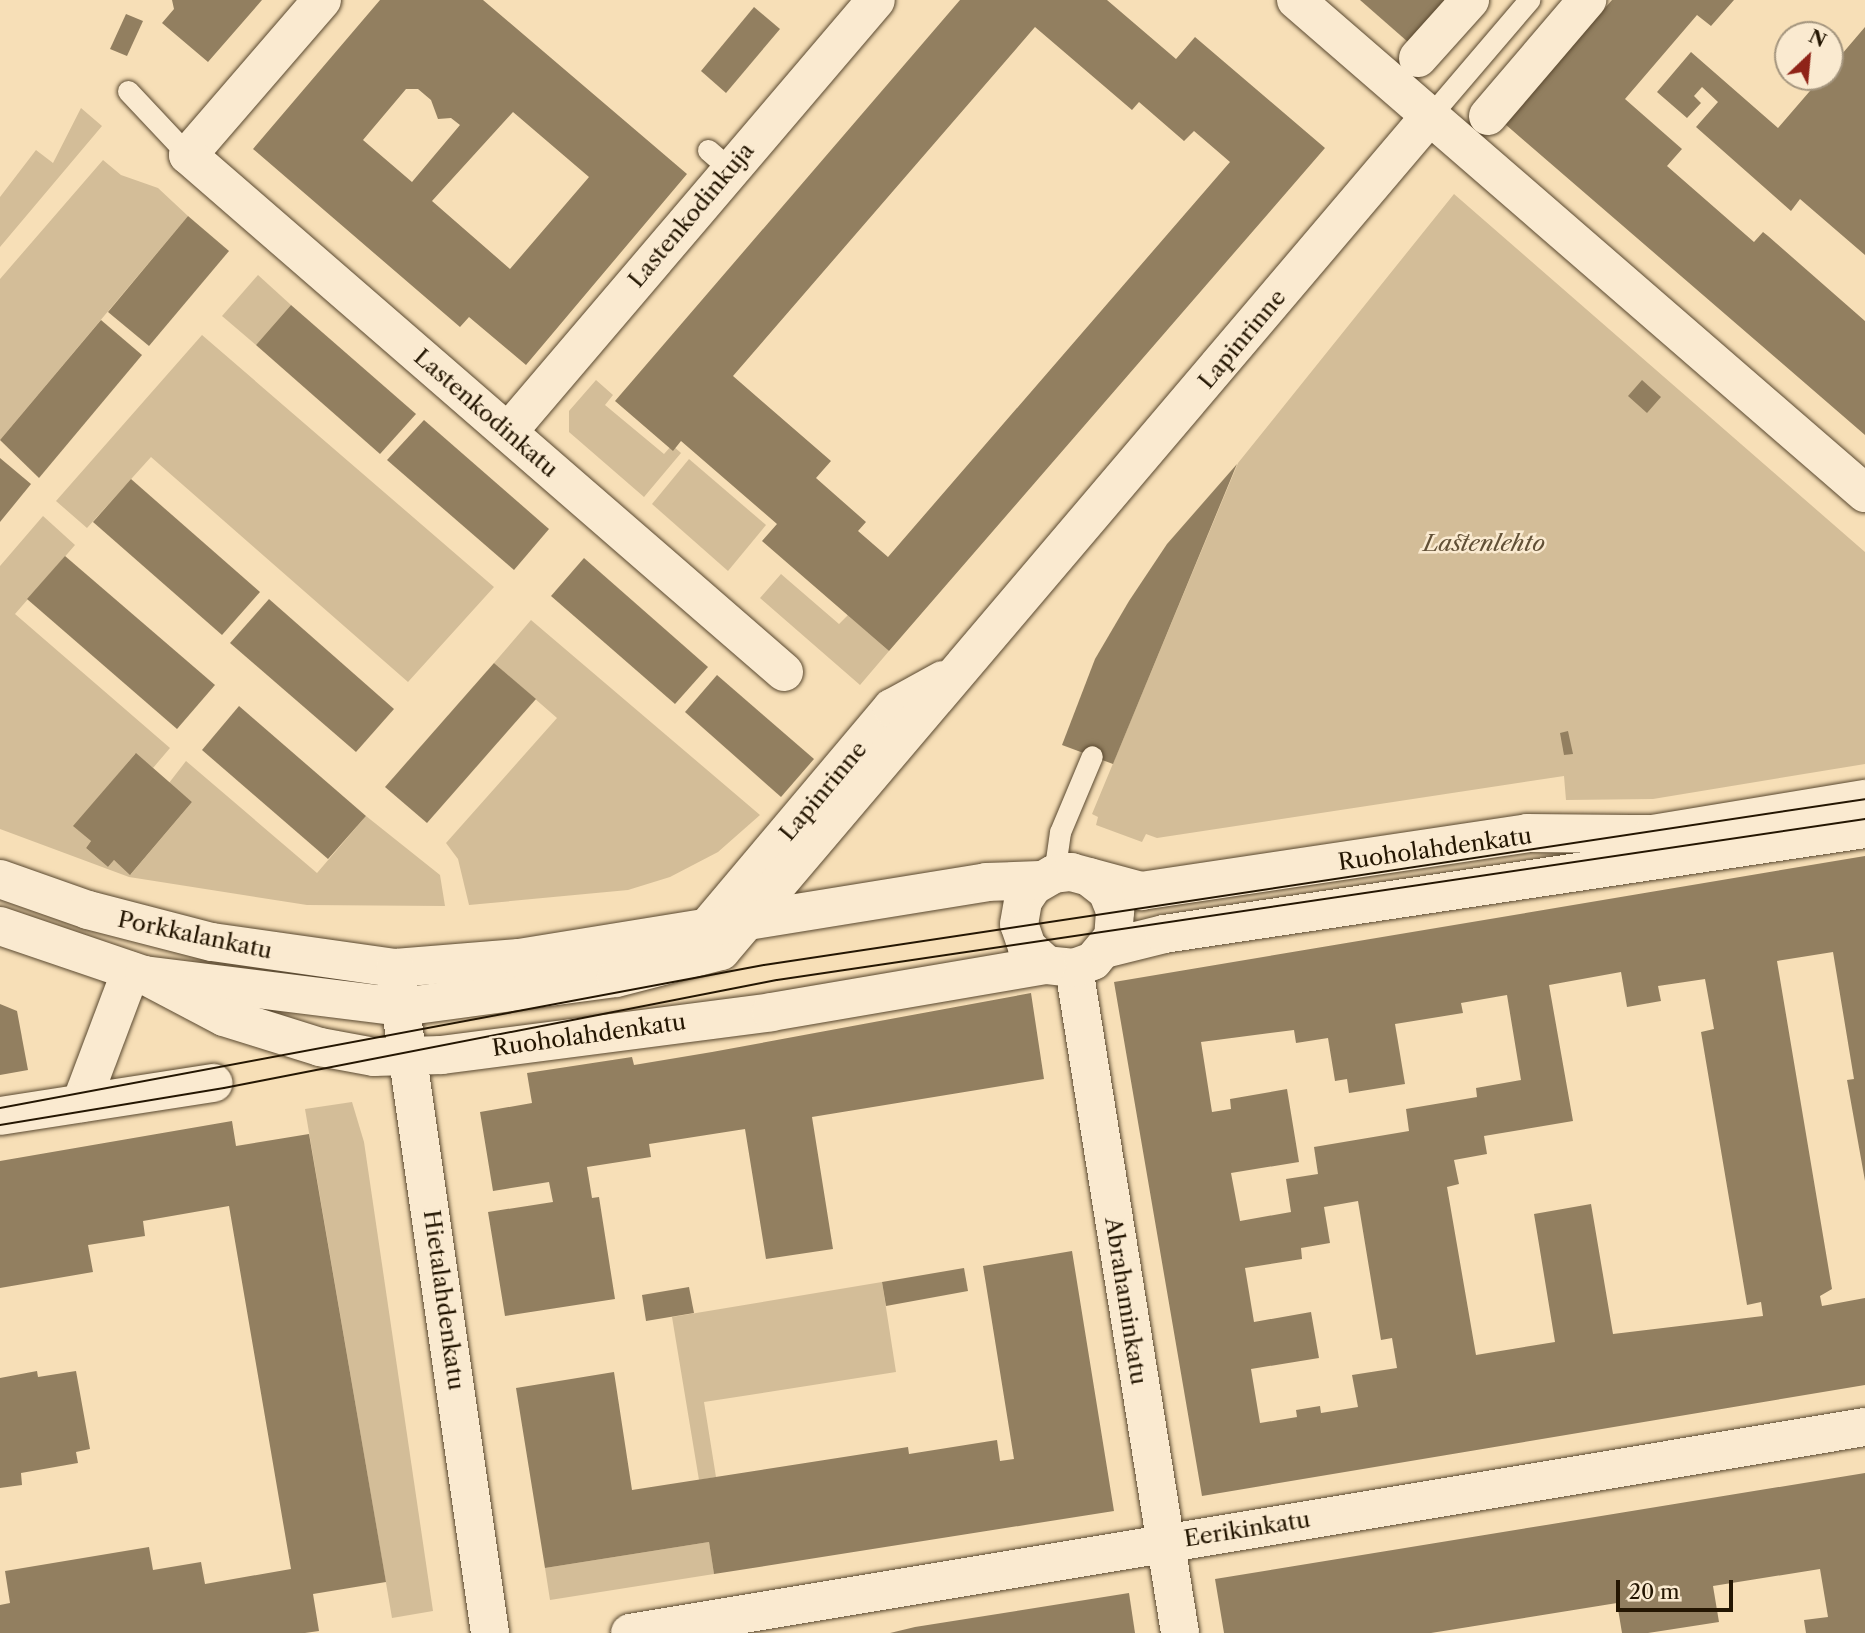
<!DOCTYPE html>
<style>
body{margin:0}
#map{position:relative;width:1865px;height:1633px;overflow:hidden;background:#f7dfb7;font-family:"Libre Caslon Text",serif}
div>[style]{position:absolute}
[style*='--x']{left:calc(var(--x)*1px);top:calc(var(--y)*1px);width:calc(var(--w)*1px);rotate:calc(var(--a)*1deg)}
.green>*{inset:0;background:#d3bd98}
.building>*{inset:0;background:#927f60}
.roads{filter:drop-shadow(0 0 2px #59482f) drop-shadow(0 0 2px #59482f)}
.lane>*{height:21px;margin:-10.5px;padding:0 10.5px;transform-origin:10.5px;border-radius:10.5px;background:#faead0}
.street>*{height:38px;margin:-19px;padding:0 19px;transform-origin:19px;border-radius:19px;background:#faead0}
.secondary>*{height:38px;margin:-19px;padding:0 19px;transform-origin:19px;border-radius:19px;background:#faead0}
.tram>*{height:2px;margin:-1px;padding:0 1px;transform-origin:1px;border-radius:1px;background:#241602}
span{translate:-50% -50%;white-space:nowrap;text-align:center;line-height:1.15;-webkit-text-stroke:5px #faead0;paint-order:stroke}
.street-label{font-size:23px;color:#241602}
.park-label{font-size:23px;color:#615036;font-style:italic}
.north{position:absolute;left:1774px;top:21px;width:70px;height:70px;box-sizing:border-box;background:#faead0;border:2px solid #a4957e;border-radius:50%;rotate:26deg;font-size:19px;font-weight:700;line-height:28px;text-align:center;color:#241602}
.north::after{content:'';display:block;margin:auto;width:24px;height:32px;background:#8f2418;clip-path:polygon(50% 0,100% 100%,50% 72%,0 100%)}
.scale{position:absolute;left:1616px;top:1580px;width:117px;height:32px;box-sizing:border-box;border:4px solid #241602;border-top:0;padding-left:9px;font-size:21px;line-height:24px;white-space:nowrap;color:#241602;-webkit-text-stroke:5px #faead0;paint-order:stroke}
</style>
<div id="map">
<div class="green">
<i style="clip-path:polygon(81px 108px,102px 126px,0 247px,0 197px,36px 150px,53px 163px)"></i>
<i style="clip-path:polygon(103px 160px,121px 175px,158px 188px,188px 216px,0 440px,0 279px)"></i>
<i style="clip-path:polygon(1454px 194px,1865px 552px,1865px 764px,1653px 799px,1566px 800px,1564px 776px,1157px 838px,1146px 834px,1142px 842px,1096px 825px,1098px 817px,1092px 814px,1238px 463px)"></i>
<i style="clip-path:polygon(258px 275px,291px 305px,256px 345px,222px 316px)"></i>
<i style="clip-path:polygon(202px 335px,494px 587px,408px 682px,151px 457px,87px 528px,56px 501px)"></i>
<i style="clip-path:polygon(596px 380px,613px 395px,605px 405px,664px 454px,672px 445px,681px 453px,644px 497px,569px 432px,569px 411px)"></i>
<i style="clip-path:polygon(689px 459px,766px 525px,728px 571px,652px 504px)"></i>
<i style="clip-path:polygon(43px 516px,75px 545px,15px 614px,170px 748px,153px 768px,135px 754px,74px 826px,91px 841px,86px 848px,108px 867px,114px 860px,131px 874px,192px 802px,169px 783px,186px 761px,317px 873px,366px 816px,440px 875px,445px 906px,307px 905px,129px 877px,0 829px,0 566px)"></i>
<i style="clip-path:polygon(781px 574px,839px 624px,848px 615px,889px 651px,860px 685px,760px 598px)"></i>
<i style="clip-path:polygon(531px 620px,760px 815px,718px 852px,670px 877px,628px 890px,469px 905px,458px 859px,446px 843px,557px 718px,494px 663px)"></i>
<i style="clip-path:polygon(352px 1102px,364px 1142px,433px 1611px,392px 1618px,305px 1109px)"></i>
<i style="clip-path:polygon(882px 1282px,896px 1372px,704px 1402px,716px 1477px,699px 1480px,672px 1317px)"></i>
<i style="clip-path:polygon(709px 1542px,714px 1574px,550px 1600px,545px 1568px)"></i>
</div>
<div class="building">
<i style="clip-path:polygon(172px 0,262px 0,208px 62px,162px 23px,174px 9px)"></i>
<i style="clip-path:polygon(evenodd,380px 0,483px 0,687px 174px,526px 365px,469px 317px,460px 327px,253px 149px,380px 0,406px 89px,418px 89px,431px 100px,438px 119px,451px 118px,460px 125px,412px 182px,363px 140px,406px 89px,380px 0,513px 112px,589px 177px,510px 269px,432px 201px,513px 112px)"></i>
<i style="clip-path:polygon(evenodd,960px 0,1107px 0,1176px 59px,1195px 37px,1325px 148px,889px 651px,762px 541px,777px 524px,681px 441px,673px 451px,615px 401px,960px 0,1035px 27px,1132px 110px,1139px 102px,1184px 141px,1194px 131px,1230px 162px,888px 557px,858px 531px,866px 522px,816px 478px,831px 461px,733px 376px,1035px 27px)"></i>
<i style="clip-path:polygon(1360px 0,1445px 0,1408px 42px)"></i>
<i style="clip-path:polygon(1612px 0,1734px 0,1711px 26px,1697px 15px,1625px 99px,1682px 149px,1667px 166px,1754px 242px,1763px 232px,1768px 236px,1865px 321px,1865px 435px,1505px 124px)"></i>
<i style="clip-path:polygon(754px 7px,780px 29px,726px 93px,701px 71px)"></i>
<i style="clip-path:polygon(126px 14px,143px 21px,127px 56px,110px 49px)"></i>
<i style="clip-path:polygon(1865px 27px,1865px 255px,1800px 199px,1791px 211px,1696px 127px,1718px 102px,1702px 87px,1694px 96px,1701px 103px,1687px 118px,1657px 92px,1691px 52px,1778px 128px,1822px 77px,1830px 77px,1830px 68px)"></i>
<i style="clip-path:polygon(188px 216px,229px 251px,149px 346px,108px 312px)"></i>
<i style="clip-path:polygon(291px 305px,416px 414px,380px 454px,256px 345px)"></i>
<i style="clip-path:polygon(101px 320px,142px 355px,39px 478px,0 440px)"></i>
<i style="clip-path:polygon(1642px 380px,1661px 397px,1647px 413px,1628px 396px)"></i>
<i style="clip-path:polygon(424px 420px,549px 529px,514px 570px,387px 460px)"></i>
<i style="clip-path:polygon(0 458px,31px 484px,0 522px)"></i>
<i style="clip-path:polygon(1237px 464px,1113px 764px,1062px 745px,1095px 659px,1129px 601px,1167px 544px)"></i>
<i style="clip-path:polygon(131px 479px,260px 592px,222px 635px,93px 522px)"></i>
<i style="clip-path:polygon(65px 556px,215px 685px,177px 729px,27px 599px)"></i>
<i style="clip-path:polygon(584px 558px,708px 667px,675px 704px,551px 596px)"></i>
<i style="clip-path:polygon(269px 599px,394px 709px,356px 752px,230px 643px)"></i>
<i style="clip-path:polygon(494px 663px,536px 699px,427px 823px,385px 787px)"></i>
<i style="clip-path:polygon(717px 675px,814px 759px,781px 797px,685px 712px)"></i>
<i style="clip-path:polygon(239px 706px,366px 816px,328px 859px,202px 750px)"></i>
<i style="clip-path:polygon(1568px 731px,1573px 754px,1564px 755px,1560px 733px)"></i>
<i style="clip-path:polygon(136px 753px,192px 802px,130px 875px,114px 860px,108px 867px,86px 848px,91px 841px,73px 826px)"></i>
<i style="clip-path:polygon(evenodd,1865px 856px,1865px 1181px,1847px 1080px,1854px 1079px,1833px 952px,1777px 961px,1832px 1289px,1820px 1296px,1822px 1306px,1865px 1298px,1865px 1385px,1202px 1496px,1114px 982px,1865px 856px,1621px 972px,1627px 1007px,1661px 1001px,1658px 986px,1705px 979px,1714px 1029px,1701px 1032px,1747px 1305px,1761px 1302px,1763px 1316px,1613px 1334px,1591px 1204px,1534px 1214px,1555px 1342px,1476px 1355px,1447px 1187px,1459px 1184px,1454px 1160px,1487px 1154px,1484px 1136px,1573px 1121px,1549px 985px,1621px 972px,1865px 856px,1507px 995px,1521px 1080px,1476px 1088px,1477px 1097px,1406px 1109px,1409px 1131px,1314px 1147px,1318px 1174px,1286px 1179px,1291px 1212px,1240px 1221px,1231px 1173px,1299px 1162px,1287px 1089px,1230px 1099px,1231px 1109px,1212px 1112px,1201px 1042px,1294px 1030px,1296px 1043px,1328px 1038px,1335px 1081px,1347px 1079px,1349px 1093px,1405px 1084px,1395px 1024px,1463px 1013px,1461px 1003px,1507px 995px,1865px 856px,1358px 1201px,1381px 1340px,1392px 1338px,1397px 1368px,1352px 1375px,1358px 1407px,1321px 1413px,1320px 1406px,1296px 1410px,1297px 1417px,1260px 1423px,1251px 1369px,1319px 1358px,1311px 1312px,1254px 1322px,1245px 1268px,1302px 1259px,1301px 1248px,1330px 1243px,1324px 1207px,1358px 1201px)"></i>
<i style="clip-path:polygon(1031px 993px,1044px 1079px,812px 1117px,833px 1249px,766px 1259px,745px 1129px,649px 1144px,651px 1157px,587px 1167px,592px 1198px,599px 1197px,615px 1299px,505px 1316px,488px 1212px,553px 1202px,549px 1182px,493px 1191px,480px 1112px,532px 1103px,527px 1073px,632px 1057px,634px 1065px,712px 1052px)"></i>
<i style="clip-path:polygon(0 1004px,17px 1011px,28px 1070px,0 1075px)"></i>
<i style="clip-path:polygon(232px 1121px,236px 1146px,309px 1134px,386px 1582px,313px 1594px,319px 1631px,305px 1633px,0 1633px,0 1605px,10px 1603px,5px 1571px,149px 1547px,153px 1570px,201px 1562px,205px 1584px,291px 1569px,229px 1206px,143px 1221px,145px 1236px,88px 1245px,93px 1272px,0 1288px,0 1161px)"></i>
<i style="clip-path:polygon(1072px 1251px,1114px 1511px,714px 1574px,709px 1542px,545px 1568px,516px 1388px,614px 1372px,632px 1490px,908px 1447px,909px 1454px,997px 1440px,1000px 1461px,1014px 1459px,983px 1266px)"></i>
<i style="clip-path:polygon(964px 1268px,968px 1291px,886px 1306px,882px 1282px)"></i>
<i style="clip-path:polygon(689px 1287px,694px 1313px,646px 1321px,642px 1295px)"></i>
<i style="clip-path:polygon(37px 1371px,38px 1377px,76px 1371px,90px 1449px,76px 1452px,78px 1463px,21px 1473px,22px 1485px,0 1488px,0 1378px)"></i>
<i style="clip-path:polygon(1865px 1473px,1865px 1633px,1806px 1633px,1804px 1620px,1828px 1617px,1820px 1569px,1713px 1586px,1719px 1622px,1648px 1633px,1622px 1633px,1617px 1603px,1431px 1633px,1224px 1633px,1215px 1579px)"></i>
<i style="clip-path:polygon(1129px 1593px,1135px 1633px,890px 1633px,915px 1627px)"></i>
</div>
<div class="roads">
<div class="lane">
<i style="--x:128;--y:91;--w:88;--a:46.8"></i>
<i style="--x:1430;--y:116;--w:153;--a:-49.5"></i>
<i style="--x:708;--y:150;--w:28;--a:41"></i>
<i style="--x:1054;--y:874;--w:42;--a:-81.9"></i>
<i style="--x:1060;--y:832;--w:82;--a:-67.2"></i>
</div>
<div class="street">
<i style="--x:322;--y:0;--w:205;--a:130.8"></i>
<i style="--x:188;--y:155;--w:789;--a:40.94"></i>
<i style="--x:1296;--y:0;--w:753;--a:40.91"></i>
<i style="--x:1418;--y:58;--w:78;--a:-48.1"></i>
<i style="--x:1488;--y:116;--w:153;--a:-49.5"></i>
<i style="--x:508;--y:432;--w:567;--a:-49.57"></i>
<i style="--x:709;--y:925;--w:284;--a:-49.9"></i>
<i style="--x:892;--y:708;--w:58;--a:-28.8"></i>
<i style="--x:1074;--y:968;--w:673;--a:80.94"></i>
<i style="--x:144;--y:975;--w:259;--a:7.1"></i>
<i style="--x:401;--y:1007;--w:217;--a:-7.7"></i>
<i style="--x:616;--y:978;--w:108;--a:-14.4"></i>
<i style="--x:721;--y:951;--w:1095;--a:-49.67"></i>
<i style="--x:81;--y:1103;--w:141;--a:-69.3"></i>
<i style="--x:0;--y:1116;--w:216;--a:-8.8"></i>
<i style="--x:630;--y:1633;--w:1252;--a:-9.47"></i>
</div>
<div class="secondary">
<i style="--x:1089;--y:877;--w:23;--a:38"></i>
<i style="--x:1107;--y:891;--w:22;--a:68"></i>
<i style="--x:1115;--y:911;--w:26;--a:94"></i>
<i style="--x:1113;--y:937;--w:31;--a:130"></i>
<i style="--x:1093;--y:961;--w:20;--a:160"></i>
<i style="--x:1074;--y:968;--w:27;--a:-174"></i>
<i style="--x:1047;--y:965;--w:27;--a:-138"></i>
<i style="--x:1027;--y:947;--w:24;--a:-109"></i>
<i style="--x:1019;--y:924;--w:23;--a:-80"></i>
<i style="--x:1023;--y:901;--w:18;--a:-56"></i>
<i style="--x:1033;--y:886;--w:24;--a:-30"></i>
<i style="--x:1054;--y:874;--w:17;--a:-7"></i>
<i style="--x:1071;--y:872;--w:73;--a:15.2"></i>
<i style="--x:1141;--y:891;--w:390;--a:-8.5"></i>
<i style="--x:1527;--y:833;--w:126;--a:0.5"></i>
<i style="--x:1653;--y:834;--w:215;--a:-9.4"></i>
<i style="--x:0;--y:879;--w:93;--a:19.4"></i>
<i style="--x:88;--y:910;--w:128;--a:14.5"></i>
<i style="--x:212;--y:942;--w:185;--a:8.1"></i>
<i style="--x:395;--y:968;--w:124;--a:-4.6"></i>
<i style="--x:519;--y:958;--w:473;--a:-9.2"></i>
<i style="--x:986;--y:882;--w:54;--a:-2.1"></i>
<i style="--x:0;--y:926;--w:152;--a:18.8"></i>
<i style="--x:144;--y:975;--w:90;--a:27.7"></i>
<i style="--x:224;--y:1017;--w:101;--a:17.4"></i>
<i style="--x:320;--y:1047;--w:55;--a:10.5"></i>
<i style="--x:374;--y:1057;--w:68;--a:-1.7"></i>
<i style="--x:442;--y:1055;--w:332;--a:-7.4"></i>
<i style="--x:771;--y:1012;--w:280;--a:-9.7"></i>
<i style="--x:1108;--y:948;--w:58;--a:-14"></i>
<i style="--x:1164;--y:934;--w:709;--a:-8.52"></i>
<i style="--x:395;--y:968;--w:672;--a:81.87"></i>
</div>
</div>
<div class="tram">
<i style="--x:0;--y:1108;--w:777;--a:-10.6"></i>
<i style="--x:764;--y:965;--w:1113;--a:-8.57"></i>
<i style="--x:0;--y:1125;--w:227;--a:-9.4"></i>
<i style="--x:224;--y:1088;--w:563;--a:-11.05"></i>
<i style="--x:777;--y:980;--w:1100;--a:-8.42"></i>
</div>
<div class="street-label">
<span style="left:691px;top:215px;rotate:-50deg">Lastenkodinkuja</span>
<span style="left:1242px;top:339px;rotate:-50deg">Lapinrinne</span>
<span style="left:486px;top:413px;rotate:41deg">Lastenkodinkatu</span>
<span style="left:823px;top:791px;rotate:-50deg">Lapinrinne</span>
<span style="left:1435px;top:849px;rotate:-8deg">Ruoholahdenkatu</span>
<span style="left:195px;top:935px;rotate:12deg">Porkkalankatu</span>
<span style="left:589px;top:1035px;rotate:-8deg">Ruoholahdenkatu</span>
<span style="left:444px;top:1300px;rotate:82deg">Hietalahdenkatu</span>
<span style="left:1126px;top:1301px;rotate:81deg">Abrahaminkatu</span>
<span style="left:1247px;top:1529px;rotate:-9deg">Eerikinkatu</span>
</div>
<div class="park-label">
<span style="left:1484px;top:543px">Lastenlehto</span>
</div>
<div class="north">N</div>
<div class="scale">20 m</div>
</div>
